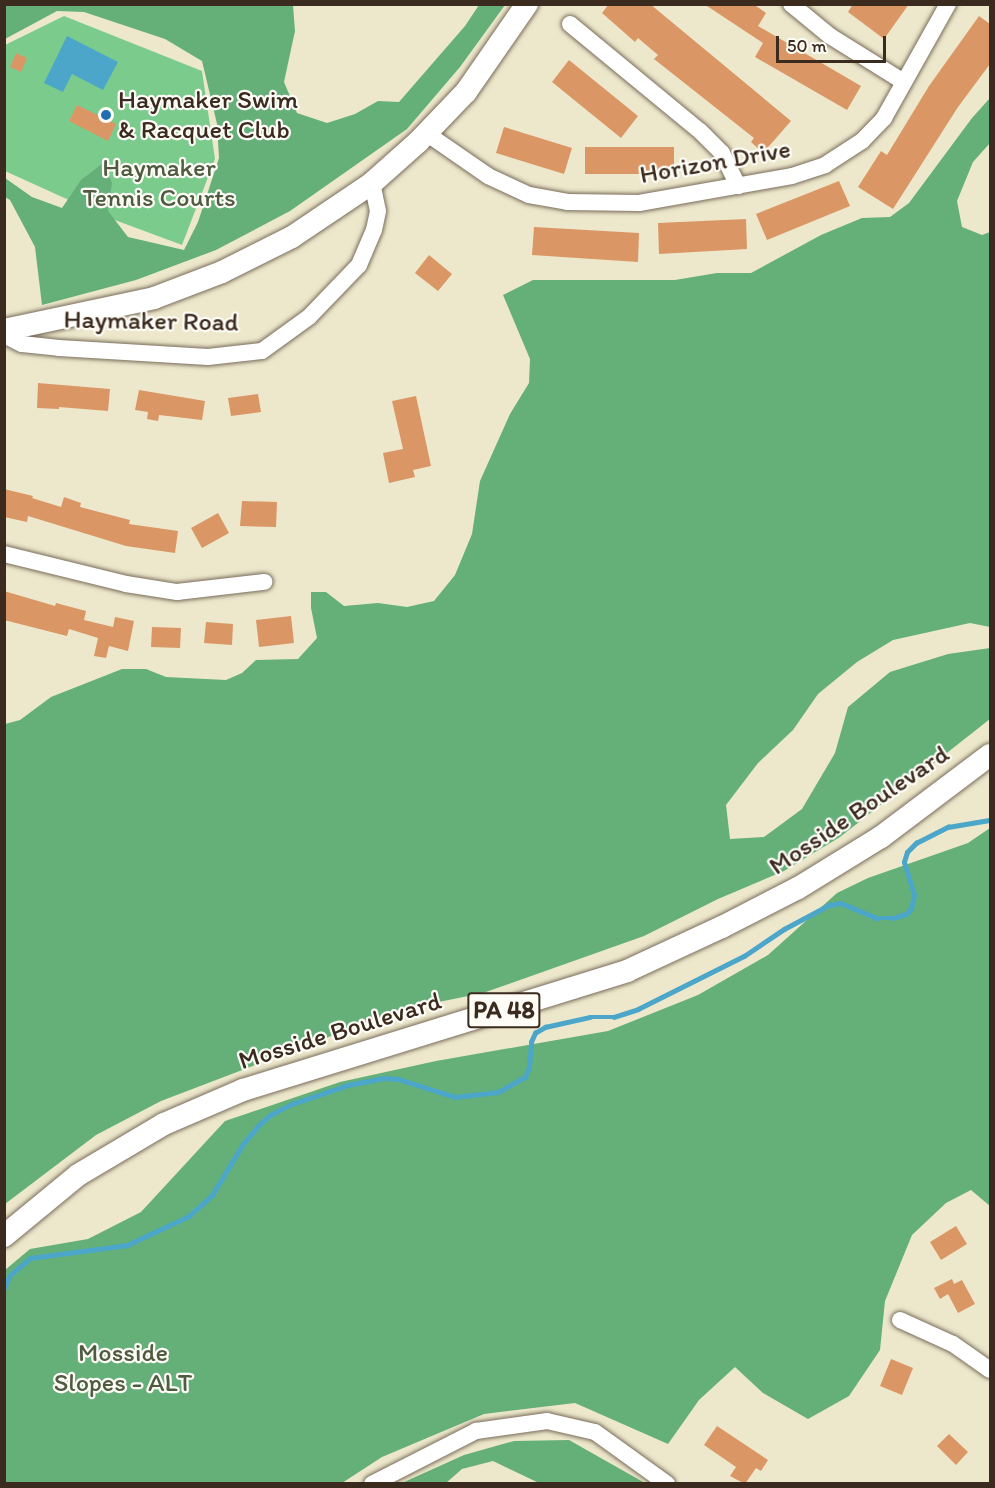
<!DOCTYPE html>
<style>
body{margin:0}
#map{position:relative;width:995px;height:1488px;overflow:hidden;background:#ede8cc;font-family:Itim,sans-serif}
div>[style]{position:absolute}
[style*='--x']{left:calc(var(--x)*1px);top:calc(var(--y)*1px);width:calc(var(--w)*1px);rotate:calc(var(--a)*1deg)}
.green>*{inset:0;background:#7bcc8c}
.forest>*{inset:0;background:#64b078}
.water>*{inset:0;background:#4ba6c9}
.stream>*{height:4.5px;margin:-2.25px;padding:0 2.25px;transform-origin:2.25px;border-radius:2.25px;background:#4ba6c9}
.building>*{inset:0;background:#da9765}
.roads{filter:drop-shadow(0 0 2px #796c5b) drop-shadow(0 0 2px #796c5b)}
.minor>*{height:16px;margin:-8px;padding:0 8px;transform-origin:8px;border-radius:8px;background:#fff}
.major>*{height:22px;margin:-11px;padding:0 11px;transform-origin:11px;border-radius:11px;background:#fff}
.dots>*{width:16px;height:16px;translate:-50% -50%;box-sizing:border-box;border:3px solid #fdfcf7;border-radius:50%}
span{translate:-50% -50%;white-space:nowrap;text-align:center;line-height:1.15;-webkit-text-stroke:4.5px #fdfcf7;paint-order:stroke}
.shield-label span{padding:2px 4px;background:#fdfcf7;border:2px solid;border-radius:4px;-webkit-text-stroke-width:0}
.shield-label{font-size:24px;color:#3b2a1e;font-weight:700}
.poi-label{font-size:26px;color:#3b2a1e}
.left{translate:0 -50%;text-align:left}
.street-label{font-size:26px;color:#3b2a1e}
.park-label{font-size:26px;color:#4e5b3f}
.frame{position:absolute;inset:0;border:6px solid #3b2a1e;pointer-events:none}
.scale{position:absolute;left:776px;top:36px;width:110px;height:27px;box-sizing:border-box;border:3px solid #3b2a1e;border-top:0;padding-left:8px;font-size:18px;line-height:21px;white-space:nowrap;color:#3b2a1e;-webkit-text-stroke:4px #fdfcf7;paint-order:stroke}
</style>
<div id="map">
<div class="green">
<i style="clip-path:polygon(64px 16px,202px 71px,215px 159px,182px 245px,104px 216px,5px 171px,5px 45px)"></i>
</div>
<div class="forest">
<i style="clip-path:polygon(5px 4px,293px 5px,295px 31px,284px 82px,297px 113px,327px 123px,355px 114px,378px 101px,399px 102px,465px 26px,479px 5px,505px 5px,460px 67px,407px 129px,290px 211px,216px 250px,136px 280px,42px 305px,35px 247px,10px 200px,5px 197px,5px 178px,32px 197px,62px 208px,81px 180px,103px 163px,112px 183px,108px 211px,128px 237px,184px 250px,198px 222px,219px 158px,217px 124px,202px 61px,165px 39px,84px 12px,57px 11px,5px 39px)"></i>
<i style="clip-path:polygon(990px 98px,990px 143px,973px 162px,957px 201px,962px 227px,982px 235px,990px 232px,990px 627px,970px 623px,893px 640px,857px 662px,818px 694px,793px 730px,758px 763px,726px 805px,730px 839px,764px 837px,802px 809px,835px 753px,848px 707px,890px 672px,948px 654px,990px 648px,990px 719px,840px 837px,784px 871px,718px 899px,644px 936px,483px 993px,399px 1010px,161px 1101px,96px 1135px,5px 1204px,5px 724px,20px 720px,51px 697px,122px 669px,146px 669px,166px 677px,226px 680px,242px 673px,256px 660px,298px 659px,317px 638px,311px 608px,311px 592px,326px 592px,344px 606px,378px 603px,407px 607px,434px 601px,455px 575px,472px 534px,480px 481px,510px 414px,529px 383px,530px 359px,503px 295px,533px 280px,675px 280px,717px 273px,751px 273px,821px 235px,862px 218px,890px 217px,909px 203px,972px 118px)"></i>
<i style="clip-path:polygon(990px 828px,990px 1206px,971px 1190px,946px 1203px,912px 1235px,885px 1301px,880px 1350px,849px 1396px,808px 1419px,763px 1393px,735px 1367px,699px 1400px,668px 1444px,575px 1403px,484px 1414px,382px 1457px,342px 1483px,5px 1483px,5px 1270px,30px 1249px,88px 1239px,141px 1212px,225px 1121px,340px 1082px,436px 1061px,608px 1031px,698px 995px,768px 955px,837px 893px,868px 878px,968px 843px)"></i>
<i style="clip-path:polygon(569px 1440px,645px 1483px,539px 1483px,493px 1461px,462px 1469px,446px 1483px,402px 1483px,464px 1455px,514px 1441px)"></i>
</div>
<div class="water">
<i style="clip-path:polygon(67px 36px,118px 62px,103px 90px,72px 74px,63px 92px,44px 83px)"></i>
</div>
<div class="stream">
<i style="--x:4;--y:1288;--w:14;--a:-65"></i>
<i style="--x:10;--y:1275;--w:26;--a:-40"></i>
<i style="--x:30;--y:1258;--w:98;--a:-7.6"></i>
<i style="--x:127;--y:1245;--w:68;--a:-25.1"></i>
<i style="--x:189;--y:1216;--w:31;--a:-42"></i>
<i style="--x:212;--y:1195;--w:60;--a:-58.7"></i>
<i style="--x:243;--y:1144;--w:25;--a:-50"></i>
<i style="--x:259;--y:1125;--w:15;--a:-42"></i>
<i style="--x:270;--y:1115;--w:25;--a:-27"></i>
<i style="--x:292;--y:1104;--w:59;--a:-18.7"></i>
<i style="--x:348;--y:1085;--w:36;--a:-11"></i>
<i style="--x:383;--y:1078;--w:15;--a:4"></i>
<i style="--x:398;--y:1079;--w:60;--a:17.5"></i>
<i style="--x:455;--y:1097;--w:43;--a:-6.6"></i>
<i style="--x:498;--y:1092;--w:31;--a:-29"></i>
<i style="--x:525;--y:1077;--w:11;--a:-68"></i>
<i style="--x:529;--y:1067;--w:25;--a:-85"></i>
<i style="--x:531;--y:1042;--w:10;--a:-66"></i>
<i style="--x:535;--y:1033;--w:12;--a:-31"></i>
<i style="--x:545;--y:1027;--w:46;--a:-12.5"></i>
<i style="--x:590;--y:1017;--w:24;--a:0"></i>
<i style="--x:614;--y:1017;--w:25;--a:-18"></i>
<i style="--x:638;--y:1009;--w:119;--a:-26.6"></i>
<i style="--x:744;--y:956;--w:48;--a:-34"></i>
<i style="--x:784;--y:929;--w:51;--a:-28.1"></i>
<i style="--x:829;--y:905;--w:12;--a:-9"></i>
<i style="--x:841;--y:903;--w:39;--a:23"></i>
<i style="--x:877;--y:918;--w:16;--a:0"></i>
<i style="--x:893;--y:918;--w:14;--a:-17"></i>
<i style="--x:906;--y:914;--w:7;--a:-45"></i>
<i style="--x:911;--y:909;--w:14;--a:-78"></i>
<i style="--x:914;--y:895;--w:34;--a:-107"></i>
<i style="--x:904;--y:862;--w:10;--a:-73"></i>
<i style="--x:907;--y:852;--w:13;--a:-45"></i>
<i style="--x:916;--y:843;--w:36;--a:-27"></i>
<i style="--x:948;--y:827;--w:43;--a:-9.5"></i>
</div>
<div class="building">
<i style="clip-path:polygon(609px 4px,650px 4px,791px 121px,763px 153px,751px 142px,754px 138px,654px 59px,658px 55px,638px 38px,635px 42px,602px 13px)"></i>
<i style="clip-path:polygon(704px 4px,753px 4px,766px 13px,758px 26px,861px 86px,847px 110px,755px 57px,763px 43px)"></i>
<i style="clip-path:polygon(853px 4px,909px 4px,884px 39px,848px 12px)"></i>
<i style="clip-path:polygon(979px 16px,990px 24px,990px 64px,958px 107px,893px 209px,858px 187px,881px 151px,887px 155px,929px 86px)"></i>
<i style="clip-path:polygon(16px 53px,27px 58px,21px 72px,10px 67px)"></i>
<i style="clip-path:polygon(569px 60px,638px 116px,621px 138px,552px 82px)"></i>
<i style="clip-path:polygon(77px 105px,116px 124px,108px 141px,69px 121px)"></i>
<i style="clip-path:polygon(504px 127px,572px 148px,564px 174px,496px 153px)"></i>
<i style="clip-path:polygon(585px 147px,674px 147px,674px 174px,585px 174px)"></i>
<i style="clip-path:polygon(839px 181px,850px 206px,767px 240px,756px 214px)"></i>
<i style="clip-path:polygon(746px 219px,747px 249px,659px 254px,658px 223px)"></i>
<i style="clip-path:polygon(534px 227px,639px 233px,638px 262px,532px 255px)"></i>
<i style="clip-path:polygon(429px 255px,452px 274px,438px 291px,415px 273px)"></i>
<i style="clip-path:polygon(38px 383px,110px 389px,108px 411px,59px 407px,59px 409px,37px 408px)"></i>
<i style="clip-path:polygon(139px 390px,205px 401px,202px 420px,159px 415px,158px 421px,147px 419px,148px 412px,135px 410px)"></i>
<i style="clip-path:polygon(258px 394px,261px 412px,231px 416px,228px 398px)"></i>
<i style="clip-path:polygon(416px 396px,431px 466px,413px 470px,415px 477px,389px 483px,383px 453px,403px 449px,392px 401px)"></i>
<i style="clip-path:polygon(4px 489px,33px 496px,32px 498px,61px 507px,64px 497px,81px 503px,80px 507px,130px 520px,129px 524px,178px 531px,175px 553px,126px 546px,28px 516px,27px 522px,4px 517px)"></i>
<i style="clip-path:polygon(242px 501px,277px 502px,276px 527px,240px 526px)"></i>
<i style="clip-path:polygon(218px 513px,229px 533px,202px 548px,191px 528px)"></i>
<i style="clip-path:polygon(4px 591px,55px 606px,56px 603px,86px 611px,84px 620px,113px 627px,115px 617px,134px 621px,128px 651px,109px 646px,106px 658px,94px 656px,98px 638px,69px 629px,67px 636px,4px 620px)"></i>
<i style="clip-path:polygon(291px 616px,294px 643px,259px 647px,256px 620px)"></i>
<i style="clip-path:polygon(206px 622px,233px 624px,232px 645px,204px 643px)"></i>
<i style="clip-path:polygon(152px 627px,181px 628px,180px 648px,151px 647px)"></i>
<i style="clip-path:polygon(956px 1226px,967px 1244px,941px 1260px,930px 1242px)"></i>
<i style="clip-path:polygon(952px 1279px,954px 1284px,962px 1280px,975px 1304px,958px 1313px,948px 1294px,940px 1299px,934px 1288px)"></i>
<i style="clip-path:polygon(891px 1359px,913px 1368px,902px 1395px,880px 1386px)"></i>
<i style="clip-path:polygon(717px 1426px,768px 1460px,761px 1471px,756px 1468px,745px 1484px,730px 1476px,736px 1467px,704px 1445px)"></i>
<i style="clip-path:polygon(949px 1434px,968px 1452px,956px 1465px,937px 1446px)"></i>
</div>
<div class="roads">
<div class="minor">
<i style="--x:791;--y:4;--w:50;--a:39.4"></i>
<i style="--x:830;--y:36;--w:87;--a:31.9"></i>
<i style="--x:570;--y:24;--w:168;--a:39.5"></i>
<i style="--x:700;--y:131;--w:31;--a:45"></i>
<i style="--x:722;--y:153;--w:37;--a:64"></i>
<i style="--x:426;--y:133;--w:75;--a:34.7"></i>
<i style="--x:488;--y:176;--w:45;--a:24.9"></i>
<i style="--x:529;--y:195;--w:39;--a:10"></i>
<i style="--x:567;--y:202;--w:72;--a:0.8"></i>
<i style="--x:639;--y:203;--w:155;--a:-10"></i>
<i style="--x:792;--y:176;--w:35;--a:-18"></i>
<i style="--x:825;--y:165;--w:44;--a:-33"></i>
<i style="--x:862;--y:141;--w:32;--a:-46"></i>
<i style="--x:884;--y:118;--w:131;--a:-60.7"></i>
<i style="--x:4;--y:335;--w:20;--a:27"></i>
<i style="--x:22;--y:344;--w:37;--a:6"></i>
<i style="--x:59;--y:348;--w:149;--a:3.5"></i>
<i style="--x:208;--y:357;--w:54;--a:-6.3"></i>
<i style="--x:262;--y:351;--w:58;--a:-35.9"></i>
<i style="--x:309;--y:317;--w:72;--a:-46.1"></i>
<i style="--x:359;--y:265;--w:38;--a:-67"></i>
<i style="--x:374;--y:230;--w:19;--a:-78"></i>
<i style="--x:378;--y:211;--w:29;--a:-102"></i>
<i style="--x:4;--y:554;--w:126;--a:13.8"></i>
<i style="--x:126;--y:584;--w:52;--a:8.9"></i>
<i style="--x:177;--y:592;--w:88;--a:-6.6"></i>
<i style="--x:900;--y:1320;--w:58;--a:24.4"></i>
<i style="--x:953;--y:1344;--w:45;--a:35.1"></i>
<i style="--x:372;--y:1484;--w:117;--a:-27"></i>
<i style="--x:476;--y:1431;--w:72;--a:-8"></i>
<i style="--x:547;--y:1421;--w:49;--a:12.9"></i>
<i style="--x:595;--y:1432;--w:89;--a:35.8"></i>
</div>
<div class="major">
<i style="--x:4;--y:330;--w:153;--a:-12"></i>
<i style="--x:154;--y:298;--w:73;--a:-20.9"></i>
<i style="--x:222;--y:272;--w:78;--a:-26.6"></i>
<i style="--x:292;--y:237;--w:97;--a:-34"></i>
<i style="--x:372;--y:183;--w:62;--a:-41.7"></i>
<i style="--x:418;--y:142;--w:69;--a:-46.2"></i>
<i style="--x:466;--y:92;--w:107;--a:-55.3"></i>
<i style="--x:4;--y:1236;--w:96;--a:-39.5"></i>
<i style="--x:78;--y:1175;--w:100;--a:-30.7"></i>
<i style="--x:164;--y:1124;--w:86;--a:-23.3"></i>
<i style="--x:243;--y:1090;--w:402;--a:-17.2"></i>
<i style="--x:627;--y:971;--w:105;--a:-24.9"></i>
<i style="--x:722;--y:927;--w:85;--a:-27.2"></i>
<i style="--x:798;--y:888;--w:97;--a:-31.6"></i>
<i style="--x:881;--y:837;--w:136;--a:-37"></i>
</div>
</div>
<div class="dots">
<i style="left:106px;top:115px;background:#1f6fb2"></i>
</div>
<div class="shield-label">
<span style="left:504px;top:1010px">PA 48</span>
</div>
<div class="poi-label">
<span class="left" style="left:118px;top:115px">Haymaker Swim<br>&amp; Racquet Club</span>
</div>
<div class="street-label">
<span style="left:715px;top:162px;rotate:-10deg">Horizon Drive</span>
<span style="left:151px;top:321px;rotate:1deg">Haymaker Road</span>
<span style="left:859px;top:810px;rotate:-34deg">Mosside Boulevard</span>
<span style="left:340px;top:1031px;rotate:-17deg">Mosside Boulevard</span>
</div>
<div class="park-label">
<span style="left:159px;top:183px">Haymaker<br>Tennis Courts</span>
<span style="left:123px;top:1368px">Mosside<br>Slopes - ALT</span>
</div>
<div class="frame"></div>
<div class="scale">50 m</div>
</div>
